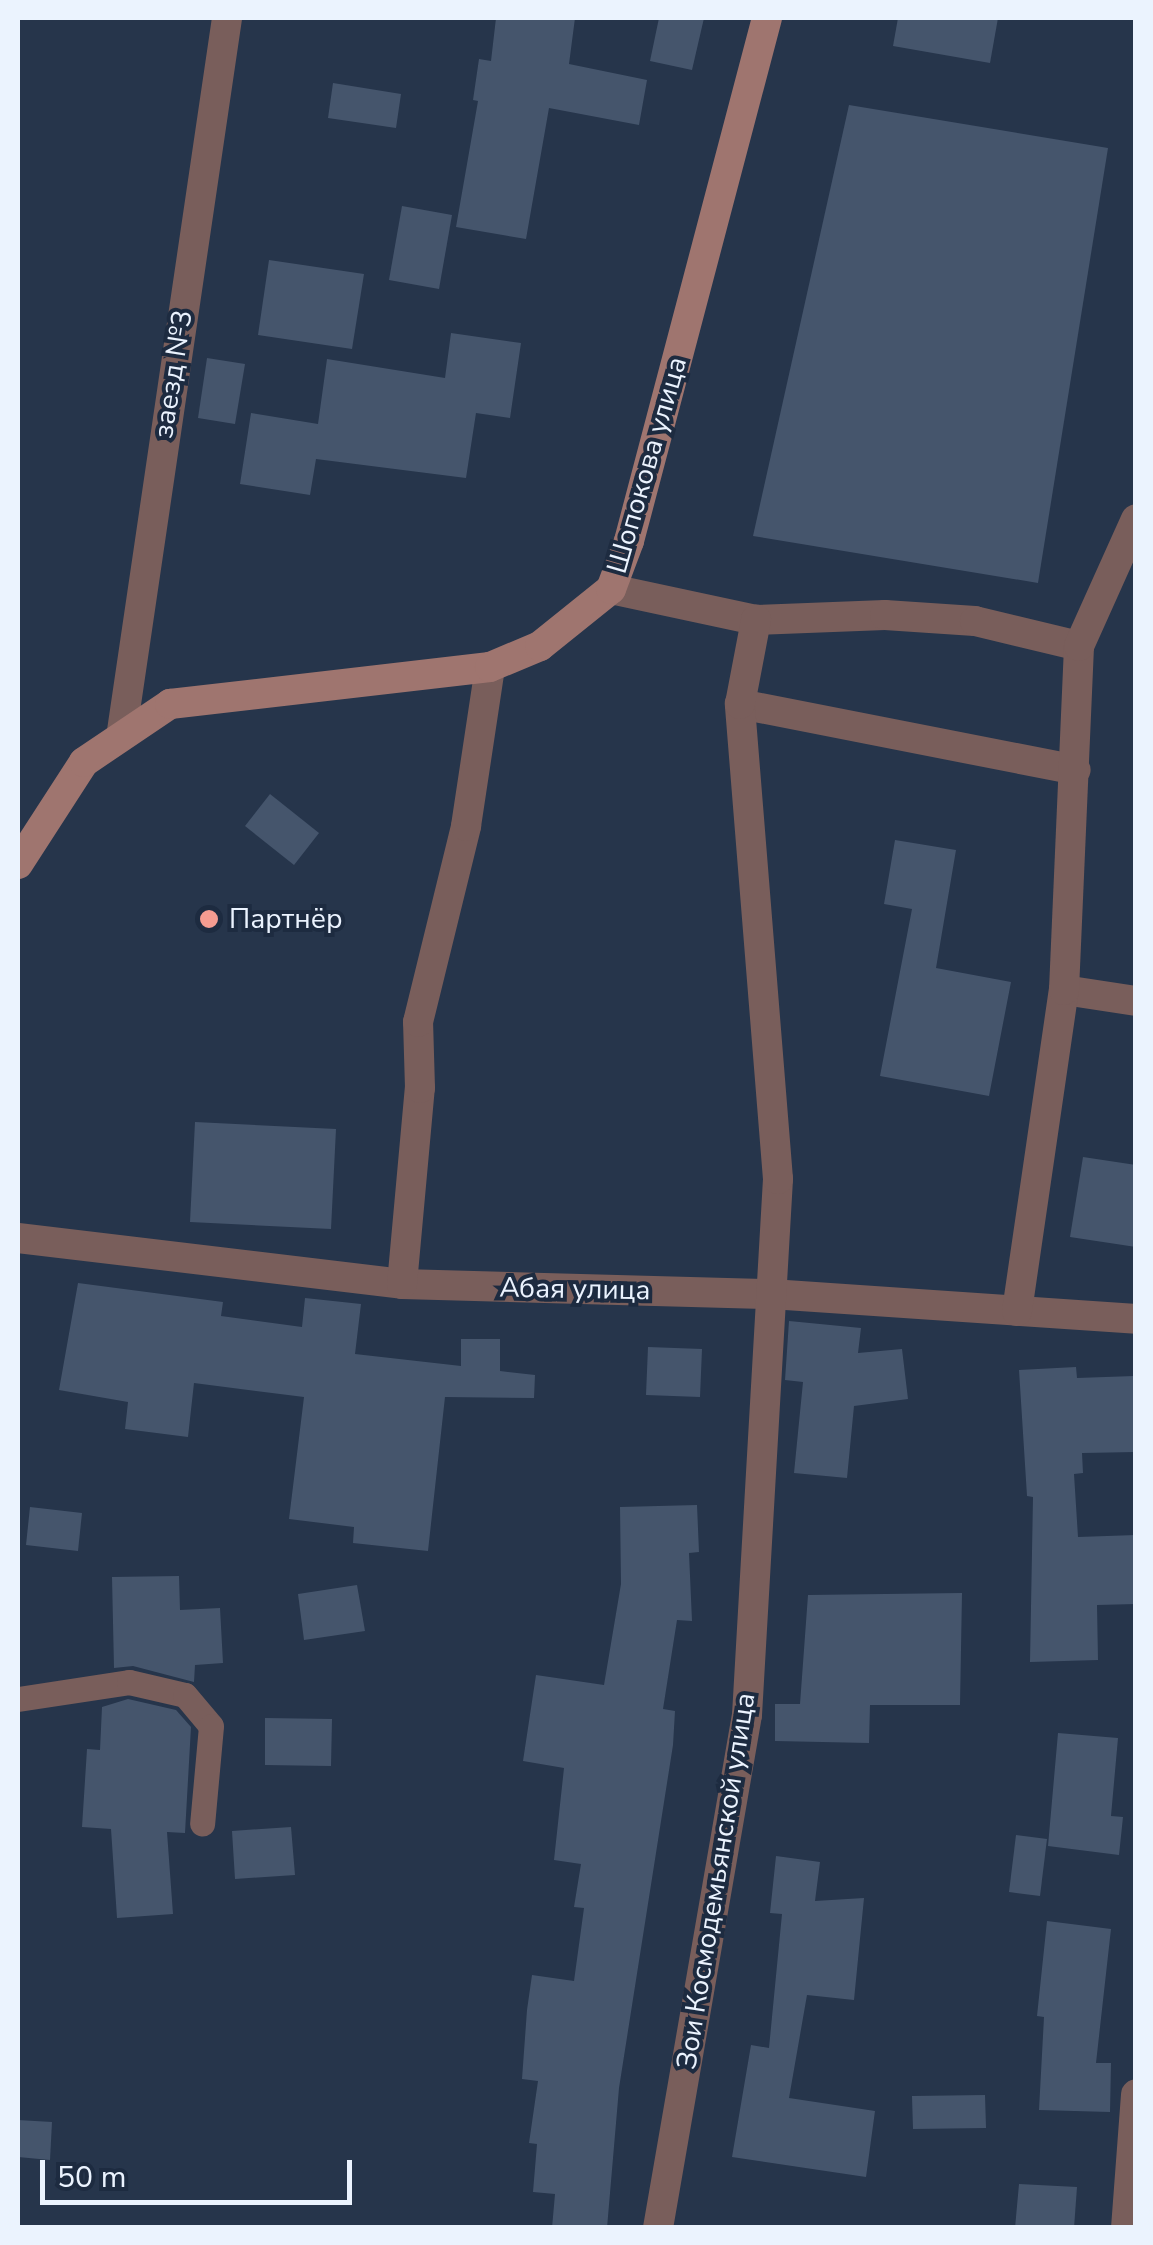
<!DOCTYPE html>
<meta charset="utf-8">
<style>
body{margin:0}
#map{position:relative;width:1153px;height:2245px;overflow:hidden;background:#26354b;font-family:"Nunito Sans",sans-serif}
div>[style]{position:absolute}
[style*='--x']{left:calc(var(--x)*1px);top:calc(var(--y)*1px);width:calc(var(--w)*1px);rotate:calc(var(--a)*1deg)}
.building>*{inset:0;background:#45556c}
.lane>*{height:25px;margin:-12.5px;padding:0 12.5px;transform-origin:12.5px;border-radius:12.5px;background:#795e5b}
.street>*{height:30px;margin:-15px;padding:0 15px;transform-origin:15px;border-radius:15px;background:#795e5b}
.secondary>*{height:30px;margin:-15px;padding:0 15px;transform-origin:15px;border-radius:15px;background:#9f756f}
.dots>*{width:28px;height:28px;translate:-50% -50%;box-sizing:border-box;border:5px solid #1d2b40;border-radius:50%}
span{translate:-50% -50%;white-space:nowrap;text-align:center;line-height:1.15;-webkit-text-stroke:8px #1d2b40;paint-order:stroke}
.street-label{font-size:28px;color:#ebf3fe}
.poi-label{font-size:28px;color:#ebf3fe}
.left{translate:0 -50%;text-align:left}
.frame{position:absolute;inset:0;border:20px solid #ebf3fe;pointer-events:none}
.scale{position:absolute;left:40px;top:2160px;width:312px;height:45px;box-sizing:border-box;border:5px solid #ebf3fe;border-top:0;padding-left:12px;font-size:30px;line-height:35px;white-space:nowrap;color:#ebf3fe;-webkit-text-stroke:8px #1d2b40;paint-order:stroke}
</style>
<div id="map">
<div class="building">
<i style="clip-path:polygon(496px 18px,575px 18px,569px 64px,647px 80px,639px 125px,549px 108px,526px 239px,456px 227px,478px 101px,473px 100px,479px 59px,491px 61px)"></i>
<i style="clip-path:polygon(659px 18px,704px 18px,692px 70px,650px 61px)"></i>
<i style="clip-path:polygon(898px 18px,998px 18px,990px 63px,893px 46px)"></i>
<i style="clip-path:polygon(333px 83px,401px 94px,396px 128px,328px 118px)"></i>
<i style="clip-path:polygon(849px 105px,1108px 148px,1038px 583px,753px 536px)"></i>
<i style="clip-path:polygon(402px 206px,452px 215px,439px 289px,389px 280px)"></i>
<i style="clip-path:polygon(269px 260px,364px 274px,352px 349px,258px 335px)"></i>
<i style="clip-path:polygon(451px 333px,521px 343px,510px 418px,476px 413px,466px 478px,316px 459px,310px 495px,240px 484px,251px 413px,318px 424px,327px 359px,445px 378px)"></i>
<i style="clip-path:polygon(207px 358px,245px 364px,235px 424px,198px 418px)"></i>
<i style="clip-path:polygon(270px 794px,319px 833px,294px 865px,245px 826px)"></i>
<i style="clip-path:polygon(895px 840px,956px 850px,936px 968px,1011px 982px,989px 1096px,880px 1076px,912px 909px,884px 904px)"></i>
<i style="clip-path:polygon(195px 1122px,336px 1129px,331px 1229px,190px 1222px)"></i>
<i style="clip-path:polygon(1083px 1157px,1136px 1165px,1136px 1247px,1070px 1237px)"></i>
<i style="clip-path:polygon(78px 1283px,223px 1302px,221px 1316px,302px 1327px,305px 1298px,361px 1304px,355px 1354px,461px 1366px,461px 1339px,500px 1339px,500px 1371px,535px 1375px,534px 1398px,445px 1397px,428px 1551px,353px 1543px,354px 1527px,289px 1519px,304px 1397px,194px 1383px,188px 1437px,125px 1429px,128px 1402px,59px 1390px)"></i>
<i style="clip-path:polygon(789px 1321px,861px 1328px,858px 1353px,902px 1349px,908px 1399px,854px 1406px,847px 1478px,794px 1473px,803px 1382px,785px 1380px)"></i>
<i style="clip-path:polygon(648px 1347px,702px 1349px,700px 1397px,646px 1395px)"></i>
<i style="clip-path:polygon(1076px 1367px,1077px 1378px,1134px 1376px,1136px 1452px,1082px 1453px,1083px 1473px,1074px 1474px,1078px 1537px,1136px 1535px,1136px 1604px,1097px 1605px,1098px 1660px,1030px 1662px,1033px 1497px,1027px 1496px,1019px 1370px)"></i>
<i style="clip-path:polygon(697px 1505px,699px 1552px,689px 1553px,692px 1621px,677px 1620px,663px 1709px,675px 1711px,673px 1745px,619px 2088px,607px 2228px,552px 2228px,555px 2194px,533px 2192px,537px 2144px,529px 2143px,538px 2081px,522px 2079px,527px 2010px,532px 1975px,574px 1981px,584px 1908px,574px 1907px,581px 1864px,554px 1860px,564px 1768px,523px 1761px,536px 1675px,604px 1685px,621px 1584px,620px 1507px)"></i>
<i style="clip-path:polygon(30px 1507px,82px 1513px,78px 1551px,26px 1545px)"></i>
<i style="clip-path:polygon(179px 1576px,180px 1610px,220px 1608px,223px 1663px,195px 1665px,194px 1682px,133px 1666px,114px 1668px,112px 1577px)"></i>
<i style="clip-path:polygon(357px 1585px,365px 1631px,304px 1640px,298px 1594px)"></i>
<i style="clip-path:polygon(962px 1593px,960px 1705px,870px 1705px,869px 1743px,775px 1741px,775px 1704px,800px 1704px,808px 1595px)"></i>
<i style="clip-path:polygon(128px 1699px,176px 1710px,191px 1727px,185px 1833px,167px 1832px,173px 1914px,117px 1918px,111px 1829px,82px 1827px,87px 1749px,100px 1750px,102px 1707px)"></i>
<i style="clip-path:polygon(265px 1718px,332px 1719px,331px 1766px,265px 1765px)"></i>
<i style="clip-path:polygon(1058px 1733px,1118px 1738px,1111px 1816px,1123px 1817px,1119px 1855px,1048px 1846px)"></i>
<i style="clip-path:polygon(291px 1827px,295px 1875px,235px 1879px,232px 1831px)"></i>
<i style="clip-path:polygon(1016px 1835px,1047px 1839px,1040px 1896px,1009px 1892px)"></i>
<i style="clip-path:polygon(776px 1856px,820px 1862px,815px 1901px,864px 1898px,854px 2000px,807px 1995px,789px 2098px,875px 2111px,866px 2177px,732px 2157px,751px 2045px,769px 2048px,782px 1914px,770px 1913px)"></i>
<i style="clip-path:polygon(1047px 1921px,1111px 1929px,1096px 2063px,1111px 2063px,1110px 2112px,1039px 2110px,1044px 2017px,1037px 2016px)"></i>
<i style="clip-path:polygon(985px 2095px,986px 2128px,913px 2129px,912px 2096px)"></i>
<i style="clip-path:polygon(18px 2120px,52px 2122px,50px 2160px,18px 2157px)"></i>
<i style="clip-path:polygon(1019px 2184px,1077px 2187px,1074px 2228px,1015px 2228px)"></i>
</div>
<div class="lane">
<i style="--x:18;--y:1699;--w:112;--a:-8.7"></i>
<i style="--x:129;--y:1682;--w:57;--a:13.1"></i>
<i style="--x:185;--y:1695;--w:40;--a:50"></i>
<i style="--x:211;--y:1726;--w:98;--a:95.2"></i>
</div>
<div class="street">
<i style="--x:611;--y:589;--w:148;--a:12.1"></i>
<i style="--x:756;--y:620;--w:129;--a:-2.2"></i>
<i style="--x:885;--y:615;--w:90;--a:3.8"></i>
<i style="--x:975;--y:621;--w:107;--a:13.5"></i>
<i style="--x:740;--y:704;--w:342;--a:11.1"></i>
<i style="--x:122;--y:731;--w:721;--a:-81.62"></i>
<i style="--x:1064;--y:990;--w:73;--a:8.7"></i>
<i style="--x:18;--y:1238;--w:387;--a:6.8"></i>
<i style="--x:402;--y:1284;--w:369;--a:1.6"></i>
<i style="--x:771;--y:1294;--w:366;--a:3.9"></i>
<i style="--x:402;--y:1284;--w:197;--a:-84.8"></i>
<i style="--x:420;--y:1088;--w:66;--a:-91.7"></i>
<i style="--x:418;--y:1022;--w:202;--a:-76.2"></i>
<i style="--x:466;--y:826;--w:161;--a:-81.4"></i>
<i style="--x:1017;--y:1311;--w:324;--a:-81.7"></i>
<i style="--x:1064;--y:990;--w:344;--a:-87.5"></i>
<i style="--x:1079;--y:646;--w:139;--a:-65.8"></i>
<i style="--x:658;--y:2228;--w:521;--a:-80.16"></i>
<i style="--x:747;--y:1715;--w:537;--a:-86.69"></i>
<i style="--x:778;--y:1179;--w:477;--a:-94.6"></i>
<i style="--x:740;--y:704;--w:86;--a:-79.2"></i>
<i style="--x:1126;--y:2228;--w:134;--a:-85.7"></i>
</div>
<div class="secondary">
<i style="--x:18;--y:864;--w:121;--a:-57.1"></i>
<i style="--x:84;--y:762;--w:104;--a:-34"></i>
<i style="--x:170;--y:704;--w:322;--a:-6.6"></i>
<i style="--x:490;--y:667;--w:54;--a:-22.8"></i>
<i style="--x:540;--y:646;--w:91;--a:-38.8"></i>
<i style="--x:611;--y:589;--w:51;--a:-69.4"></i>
<i style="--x:629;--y:541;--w:541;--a:-75.22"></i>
</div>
<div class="dots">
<i style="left:209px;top:919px;background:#f59c91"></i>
</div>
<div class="street-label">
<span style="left:173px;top:374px;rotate:-81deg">заезд №3</span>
<span style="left:647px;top:465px;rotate:-74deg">Шопокова улица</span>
<span style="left:575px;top:1289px;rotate:1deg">Абая улица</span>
<span style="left:716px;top:1881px;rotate:-81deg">Зои Космодемьянской улица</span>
</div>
<div class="poi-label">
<span class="left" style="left:229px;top:919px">Партнёр</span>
</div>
<div class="frame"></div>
<div class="scale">50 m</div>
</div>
